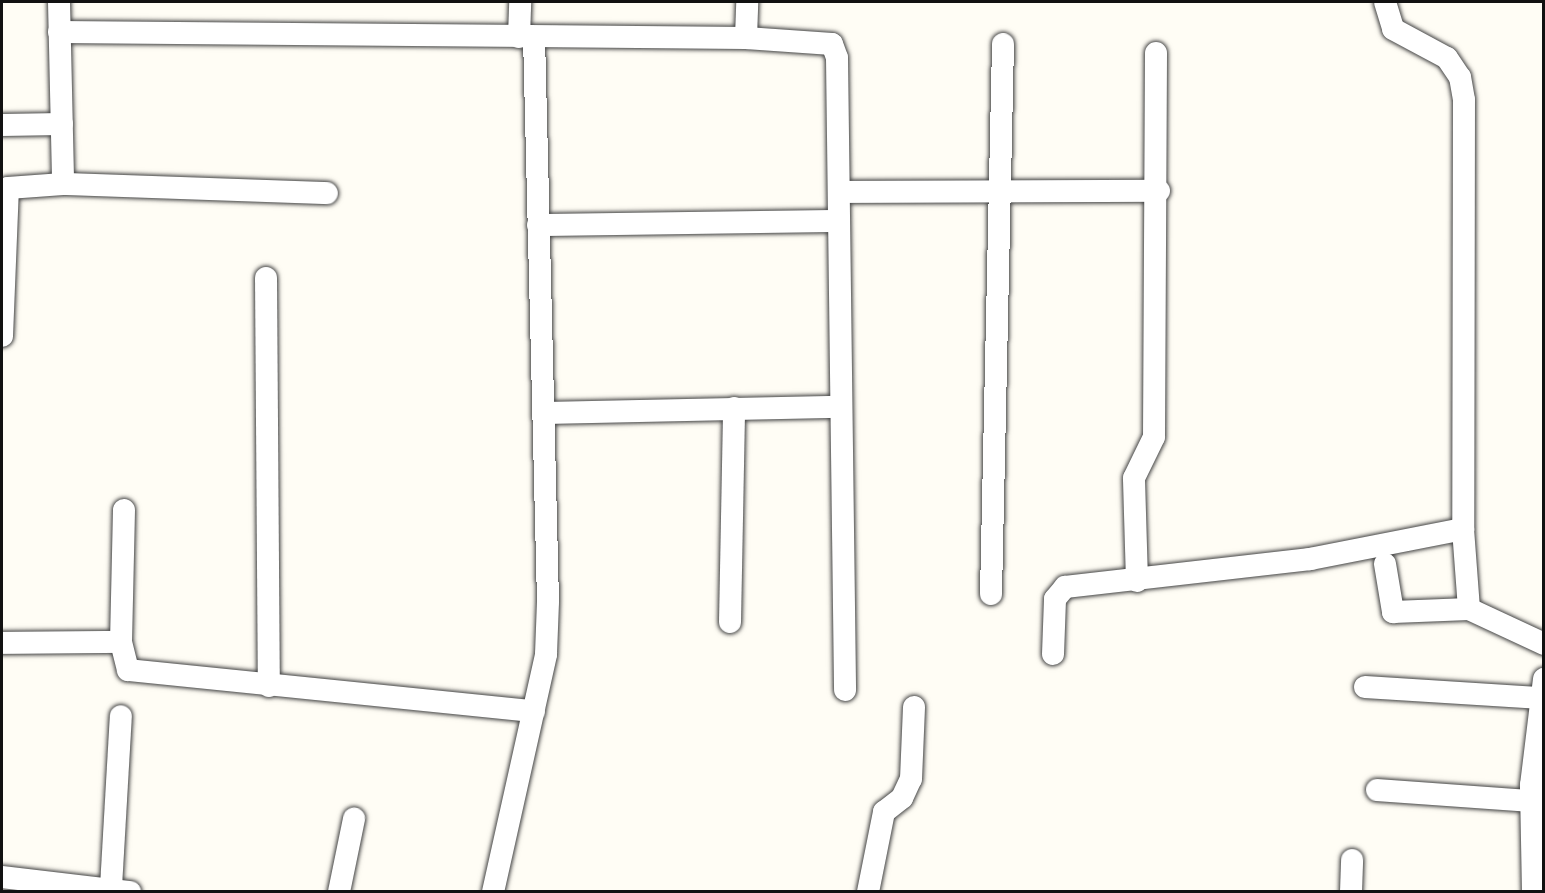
<!DOCTYPE html>
<style>
body{margin:0}
#map{position:relative;width:1545px;height:893px;overflow:hidden;background:#fffdf5;font-family:"Playfair Display",serif}
div>[style]{position:absolute}
[style*='--x']{left:calc(var(--x)*1px);top:calc(var(--y)*1px);width:calc(var(--w)*1px);rotate:calc(var(--a)*1deg)}
.roads{filter:drop-shadow(0 0 2px #444) drop-shadow(0 0 2px #444)}
.minor>*{height:22px;margin:-11px;padding:0 11px;transform-origin:11px;border-radius:11px;background:#fff}
span{translate:-50% -50%;white-space:nowrap;text-align:center;line-height:1.15;-webkit-text-stroke:6px #fff;paint-order:stroke}
.frame{position:absolute;inset:0;border:3px solid #111;pointer-events:none}
</style>
<div id="map">
<div class="roads">
<div class="minor">
<i style="--x:59;--y:2;--w:182;--a:88.7"></i>
<i style="--x:1385;--y:2;--w:28;--a:73"></i>
<i style="--x:1393;--y:29;--w:61;--a:28.2"></i>
<i style="--x:1447;--y:58;--w:23;--a:56"></i>
<i style="--x:1460;--y:77;--w:23;--a:80"></i>
<i style="--x:1464;--y:100;--w:429;--a:90.1"></i>
<i style="--x:1463;--y:529;--w:80;--a:85.7"></i>
<i style="--x:59;--y:32;--w:687;--a:0.5"></i>
<i style="--x:746;--y:38;--w:86;--a:4"></i>
<i style="--x:832;--y:44;--w:15;--a:70"></i>
<i style="--x:837;--y:58;--w:632;--a:89.27"></i>
<i style="--x:519;--y:37;--w:35;--a:-88"></i>
<i style="--x:746;--y:38;--w:36;--a:-88"></i>
<i style="--x:2;--y:125;--w:60;--a:-1"></i>
<i style="--x:839;--y:192;--w:320;--a:-0.2"></i>
<i style="--x:538;--y:225;--w:301;--a:-0.8"></i>
<i style="--x:266;--y:278;--w:408;--a:89.6"></i>
<i style="--x:2;--y:336;--w:148;--a:-87.7"></i>
<i style="--x:8;--y:188;--w:55;--a:-4.2"></i>
<i style="--x:63;--y:184;--w:264;--a:2"></i>
<i style="--x:544;--y:413;--w:297;--a:-1.2"></i>
<i style="--x:124;--y:510;--w:132;--a:91.3"></i>
<i style="--x:121;--y:642;--w:29;--a:76"></i>
<i style="--x:128;--y:670;--w:408;--a:5.8"></i>
<i style="--x:1385;--y:564;--w:49;--a:80.5"></i>
<i style="--x:1393;--y:612;--w:76;--a:-2.3"></i>
<i style="--x:1469;--y:609;--w:83;--a:25"></i>
<i style="--x:1137;--y:581;--w:103;--a:-91.7"></i>
<i style="--x:1134;--y:478;--w:46;--a:-64"></i>
<i style="--x:1154;--y:437;--w:384;--a:-89.7"></i>
<i style="--x:991;--y:594;--w:550;--a:-88.75"></i>
<i style="--x:730;--y:622;--w:214;--a:-88.9"></i>
<i style="--x:2;--y:643;--w:119;--a:-0.5"></i>
<i style="--x:1053;--y:654;--w:55;--a:-87.9"></i>
<i style="--x:1055;--y:599;--w:16;--a:-50"></i>
<i style="--x:1065;--y:587;--w:247;--a:-6.5"></i>
<i style="--x:1310;--y:559;--w:156;--a:-11.1"></i>
<i style="--x:1365;--y:687;--w:177;--a:3.6"></i>
<i style="--x:1377;--y:790;--w:155;--a:4.1"></i>
<i style="--x:2;--y:877;--w:129;--a:6.7"></i>
<i style="--x:111;--y:887;--w:171;--a:-86.7"></i>
<i style="--x:339;--y:892;--w:75;--a:-78.4"></i>
<i style="--x:493;--y:892;--w:244;--a:-77.4"></i>
<i style="--x:546;--y:654;--w:53;--a:-87.8"></i>
<i style="--x:548;--y:601;--w:564;--a:-91.42"></i>
<i style="--x:868;--y:892;--w:82;--a:-78.7"></i>
<i style="--x:884;--y:812;--w:23;--a:-38"></i>
<i style="--x:902;--y:798;--w:21;--a:-65"></i>
<i style="--x:911;--y:779;--w:72;--a:-87.6"></i>
<i style="--x:1351;--y:892;--w:32;--a:-88"></i>
<i style="--x:1533;--y:892;--w:107;--a:-91.1"></i>
<i style="--x:1531;--y:785;--w:107;--a:-83"></i>
</div>
</div>
<div class="frame"></div>
</div>
